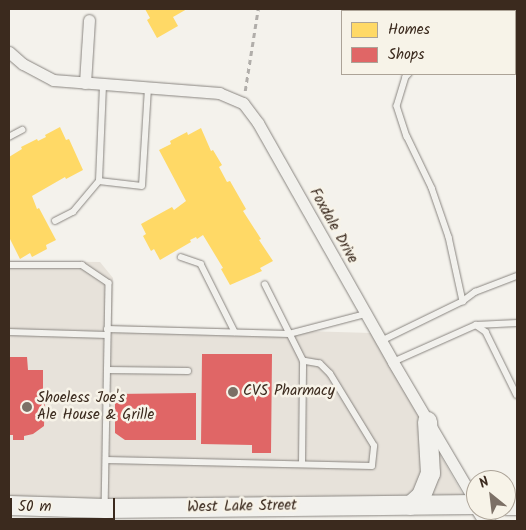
<!DOCTYPE html>
<style>
body{margin:0}
#map{position:relative;width:526px;height:530px;overflow:hidden;background:#f4f2ec;font-family:Kalam,sans-serif}
div>[style]{position:absolute}
[style*='--x']{left:calc(var(--x)*1px);top:calc(var(--y)*1px);width:calc(var(--w)*1px);rotate:calc(var(--a)*1deg)}
.built>*{inset:0;background:#e7e2da}
.homes>*{inset:0;background:#ffd966}
.shops>*{inset:0;background:#e06666}
.path>*{height:2.5px;margin-top:-1.25px;transform-origin:0;background:repeating-linear-gradient(90deg,#b1aeaa 0 5px,transparent 0 9px)}
.roads{filter:drop-shadow(0 0 1px #898580) drop-shadow(0 0 1px #898580)}
.lane>*{height:5.5px;margin:-2.75px;padding:0 2.75px;transform-origin:2.75px;border-radius:2.75px;background:#f2f1ed}
.street>*{height:11px;margin:-5.5px;padding:0 5.5px;transform-origin:5.5px;border-radius:5.5px;background:#f2f1ed}
.secondary>*{height:16px;margin:-8px;padding:0 8px;transform-origin:8px;border-radius:8px;background:#f2f1ed}
.primary>*{height:19px;margin:-9.5px;padding:0 9.5px;transform-origin:9.5px;border-radius:9.5px;background:#f2f1ed}
.dots>*{width:14px;height:14px;translate:-50% -50%;box-sizing:border-box;border:2px solid #f7f3e8;border-radius:50%}
span{translate:-50% -50%;white-space:nowrap;text-align:center;line-height:1.15;-webkit-text-stroke:5px #f7f3e8;paint-order:stroke}
.street-label{font-size:15px;color:#3b2a1e}
.poi-label{font-size:15px;color:#3b2a1e}
.left{translate:0 -50%;text-align:left}
.frame{position:absolute;inset:0;border:10px solid #3b2a1e;pointer-events:none}
.legend{position:absolute;left:341px;top:10px;width:175px;height:65px;box-sizing:border-box;background:#f7f3e8;border:1px solid #aca397;margin:0;padding:6px 9px;list-style:none;font-size:15px;color:#3b2a1e}
.legend li{display:flex;align-items:center;gap:10px;height:25px}
.legend b{width:25px;border:1px solid #aca397}
.north{position:absolute;left:466px;top:470px;width:50px;height:50px;box-sizing:border-box;background:#f7f3e8;border:1px solid #aca397;border-radius:50%;rotate:331deg;font-size:14px;font-weight:700;line-height:20px;text-align:center;color:#3b2a1e}
.north::after{content:'';display:block;margin:auto;width:18px;height:22px;background:#7c7066;clip-path:polygon(50% 0,100% 100%,50% 72%,0 100%)}
.scale{position:absolute;left:10px;top:498px;width:105px;height:22px;box-sizing:border-box;border:2px solid #3b2a1e;border-top:0;padding-left:6px;font-size:15px;line-height:18px;white-space:nowrap;color:#3b2a1e;-webkit-text-stroke:4px #f7f3e8;paint-order:stroke}
</style>
<div id="map">
<div class="built">
<i style="clip-path:polygon(9px 261px,100px 262px,113px 278px,112px 325px,371px 333px,467px 502px,9px 498px)"></i>
</div>
<div class="homes">
<i style="clip-path:polygon(145px 9px,187px 9px,173px 17px,178px 26px,157px 38px,147px 20px,150px 18px)"></i>
<i style="clip-path:polygon(60px 127px,66px 140px,69px 139px,83px 170px,66px 179px,65px 177px,32px 196px,37px 209px,39px 208px,56px 240px,46px 245px,47px 249px,32px 257px,30px 253px,20px 259px,9px 237px,9px 157px,22px 149px,21px 147px,37px 139px,38px 141px,46px 137px,45px 135px)"></i>
<i style="clip-path:polygon(201px 128px,211px 151px,213px 150px,222px 165px,219px 167px,227px 182px,230px 181px,246px 209px,243px 211px,261px 239px,259px 240px,273px 261px,260px 268px,262px 271px,230px 285px,221px 269px,223px 268px,203px 235px,197px 239px,196px 237px,190px 240px,191px 242px,160px 260px,154px 249px,151px 251px,143px 236px,146px 234px,141px 224px,172px 207px,174px 210px,186px 201px,159px 150px,171px 144px,170px 141px,187px 132px,188px 135px)"></i>
</div>
<div class="shops">
<i style="clip-path:polygon(202px 354px,272px 354px,271px 453px,252px 453px,252px 445px,201px 444px)"></i>
<i style="clip-path:polygon(9px 357px,27px 357px,28px 370px,43px 370px,43px 393px,45px 393px,44px 426px,33px 434px,24px 436px,24px 440px,13px 440px,13px 435px,9px 435px)"></i>
<i style="clip-path:polygon(196px 393px,196px 440px,125px 440px,115px 433px,115px 394px)"></i>
</div>
<div class="path">
<i style="--x:245;--y:91;--w:83;--a:-81"></i>
</div>
<div class="roads">
<div class="lane">
<i style="--x:512;--y:11;--w:4;--a:-27"></i>
<i style="--x:409;--y:74;--w:4;--a:135"></i>
<i style="--x:406;--y:77;--w:30;--a:107"></i>
<i style="--x:397;--y:106;--w:32;--a:72"></i>
<i style="--x:407;--y:136;--w:58;--a:64.3"></i>
<i style="--x:432;--y:188;--w:52;--a:70.9"></i>
<i style="--x:449;--y:237;--w:66;--a:77.7"></i>
<i style="--x:9;--y:137;--w:15;--a:-28"></i>
<i style="--x:99;--y:181;--w:43;--a:6.6"></i>
<i style="--x:142;--y:186;--w:99;--a:-86.5"></i>
<i style="--x:55;--y:221;--w:20;--a:-27"></i>
<i style="--x:73;--y:212;--w:40;--a:-50"></i>
<i style="--x:99;--y:181;--w:97;--a:-87.6"></i>
<i style="--x:181;--y:257;--w:21;--a:19"></i>
<i style="--x:201;--y:264;--w:76;--a:63.4"></i>
<i style="--x:9;--y:265;--w:73;--a:0"></i>
<i style="--x:82;--y:265;--w:32;--a:34"></i>
<i style="--x:109;--y:283;--w:222;--a:91"></i>
<i style="--x:476;--y:325;--w:41;--a:-2.8"></i>
<i style="--x:107;--y:329;--w:182;--a:1.6"></i>
<i style="--x:289;--y:334;--w:80;--a:-14.6"></i>
<i style="--x:9;--y:332;--w:98;--a:1.8"></i>
<i style="--x:381;--y:341;--w:91;--a:-26"></i>
<i style="--x:463;--y:301;--w:15;--a:-37"></i>
<i style="--x:475;--y:292;--w:45;--a:-20.9"></i>
<i style="--x:393;--y:362;--w:91;--a:-24"></i>
<i style="--x:476;--y:325;--w:12;--a:35"></i>
<i style="--x:486;--y:332;--w:70;--a:63.8"></i>
<i style="--x:107;--y:370;--w:81;--a:0.7"></i>
<i style="--x:106;--y:460;--w:266;--a:1.3"></i>
<i style="--x:372;--y:466;--w:20;--a:-84"></i>
<i style="--x:374;--y:446;--w:84;--a:-121.4"></i>
<i style="--x:330;--y:374;--w:14;--a:-135"></i>
<i style="--x:320;--y:364;--w:17;--a:-170"></i>
<i style="--x:303;--y:361;--w:85;--a:-116.6"></i>
<i style="--x:302;--y:464;--w:103;--a:-89.4"></i>
</div>
<div class="street">
<i style="--x:9;--y:52;--w:18;--a:41"></i>
<i style="--x:23;--y:64;--w:34;--a:28"></i>
<i style="--x:53;--y:80;--w:167;--a:4.5"></i>
<i style="--x:219;--y:93;--w:26;--a:23"></i>
<i style="--x:243;--y:103;--w:25;--a:53"></i>
<i style="--x:258;--y:123;--w:274;--a:60.5"></i>
<i style="--x:393;--y:362;--w:164;--a:59.5"></i>
<i style="--x:85;--y:83;--w:63;--a:-86.4"></i>
</div>
<div class="secondary">
<i style="--x:480;--y:510;--w:13;--a:58"></i>
</div>
<div class="primary">
<i style="--x:9;--y:505;--w:96;--a:1.8"></i>
<i style="--x:105;--y:508;--w:371;--a:-0.6"></i>
<i style="--x:410;--y:505;--w:15;--a:-42"></i>
<i style="--x:421;--y:495;--w:24;--a:-68"></i>
<i style="--x:430;--y:473;--w:52;--a:-93.3"></i>
<i style="--x:506;--y:505;--w:11;--a:0"></i>
</div>
</div>
<div class="dots">
<i style="left:233px;top:392px;background:#7c7066"></i>
<i style="left:27px;top:407px;background:#7c7066"></i>
</div>
<div class="street-label">
<span style="left:333px;top:226px;rotate:61deg">Foxdale Drive</span>
<span style="left:242px;top:507px;rotate:-1deg">West Lake Street</span>
</div>
<div class="poi-label">
<span class="left" style="left:243px;top:392px">CVS Pharmacy</span>
<span class="left" style="left:37px;top:407px">Shoeless Joe's<br>Ale House &amp; Grille</span>
</div>
<div class="frame"></div>
<ul class="legend">
<li><b style="height:14px;background:#ffd966"></b>Homes</li>
<li><b style="height:14px;background:#e06666"></b>Shops</li>
</ul>
<div class="north">N</div>
<div class="scale">50 m</div>
</div>
